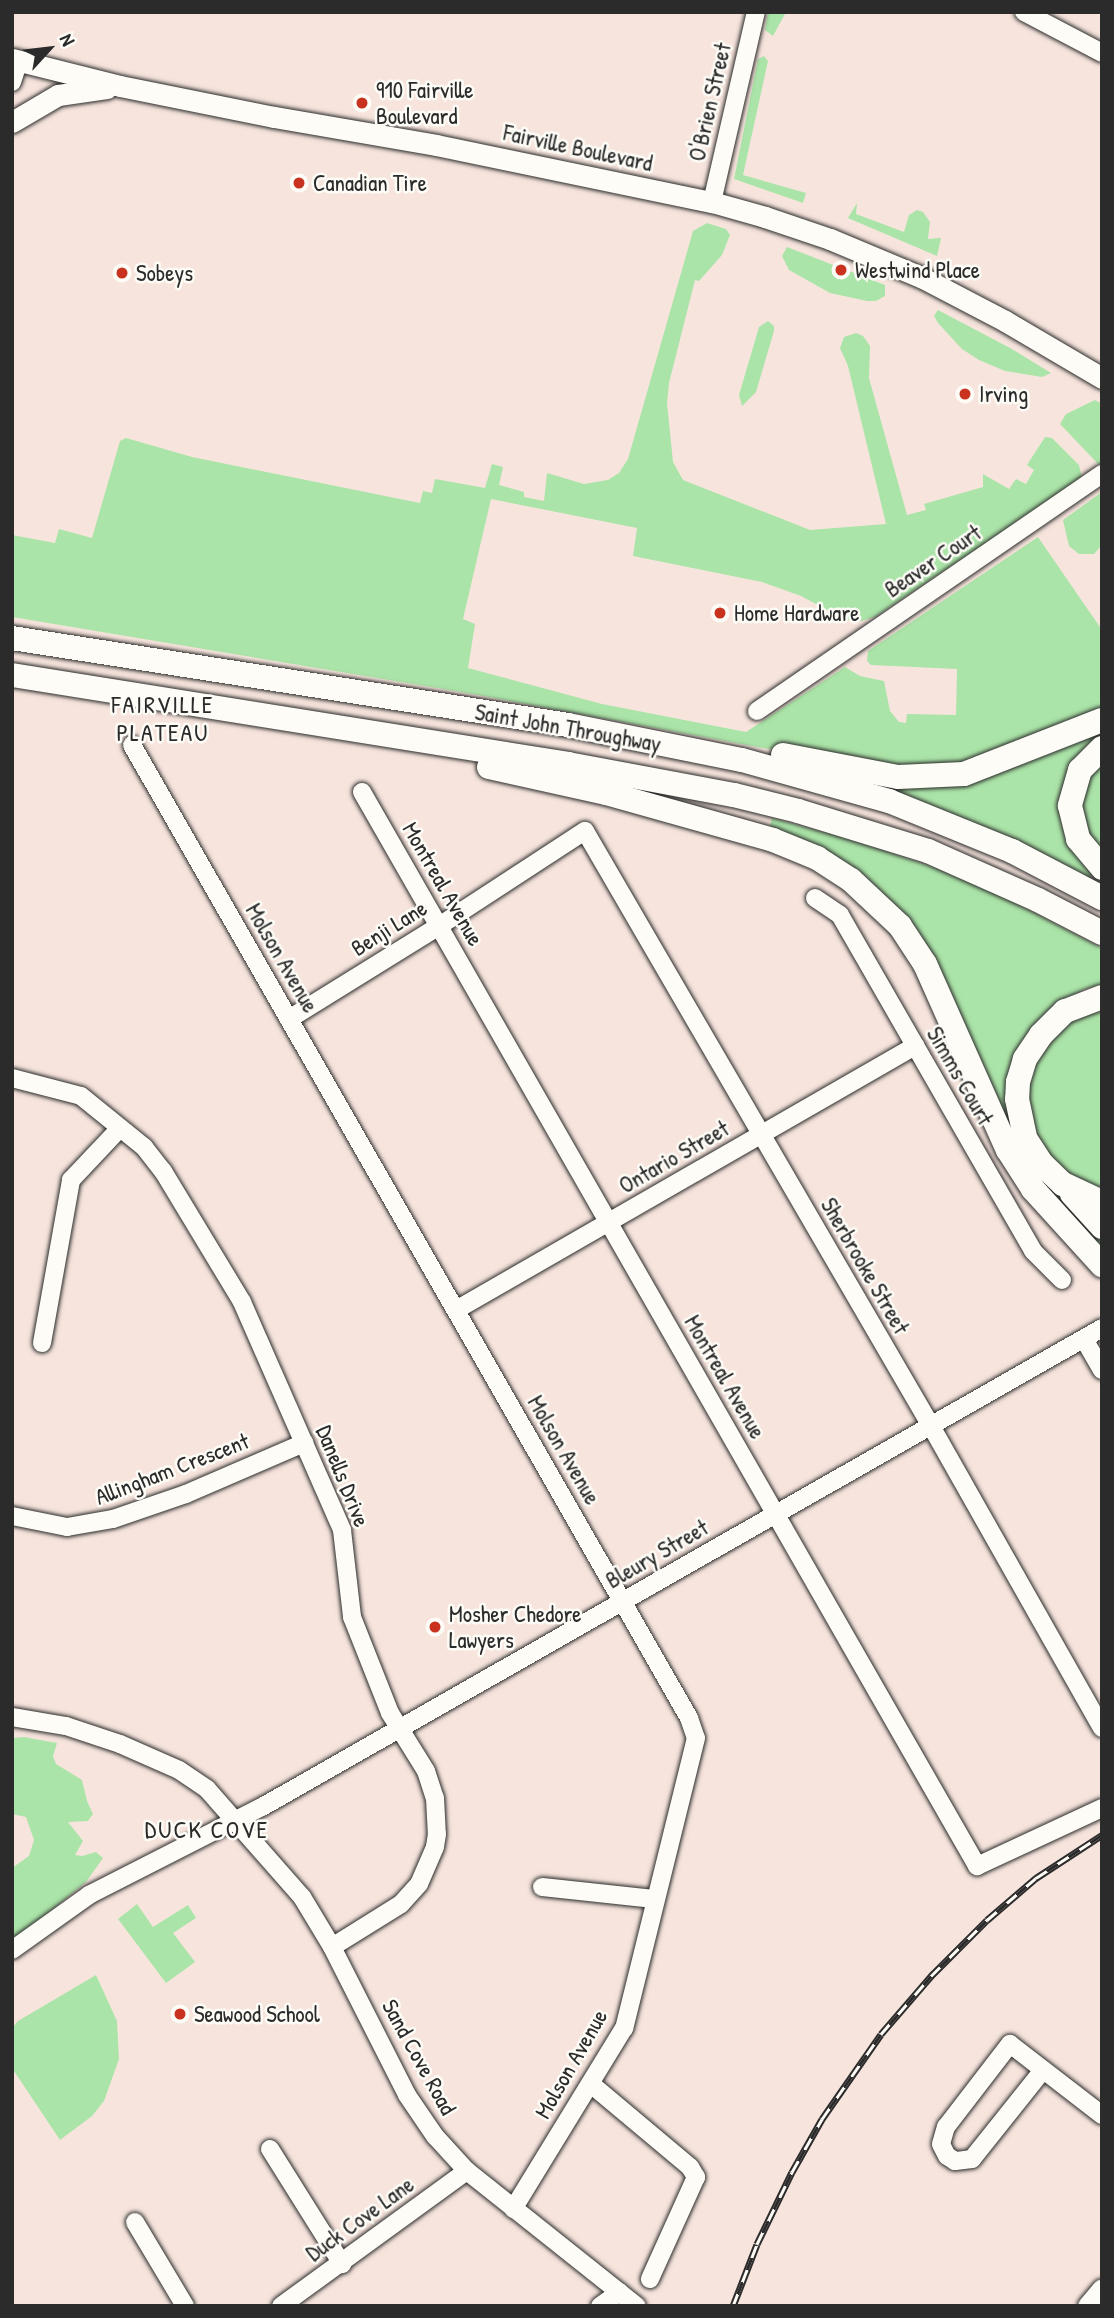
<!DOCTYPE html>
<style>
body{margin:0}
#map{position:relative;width:1114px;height:2318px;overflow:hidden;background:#f7e5dd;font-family:"Patrick Hand",sans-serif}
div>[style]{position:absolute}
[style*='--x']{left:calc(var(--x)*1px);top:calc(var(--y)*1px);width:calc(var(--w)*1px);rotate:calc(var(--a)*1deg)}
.green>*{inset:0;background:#abe4a8}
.roads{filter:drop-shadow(0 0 2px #2b2b2b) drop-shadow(0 0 2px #2b2b2b)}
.minor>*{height:18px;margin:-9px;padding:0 9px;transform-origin:9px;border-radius:9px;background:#fdfcf7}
.major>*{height:21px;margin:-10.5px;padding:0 10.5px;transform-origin:10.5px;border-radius:10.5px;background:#fdfcf7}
.highway>*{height:24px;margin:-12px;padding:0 12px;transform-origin:12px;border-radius:12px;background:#fdfcf7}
.rail>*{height:7px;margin-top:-3.5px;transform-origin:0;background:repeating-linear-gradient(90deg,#fdfcf7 0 13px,#2b2b2b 0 26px);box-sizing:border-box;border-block:2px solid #2b2b2b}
.dots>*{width:19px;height:19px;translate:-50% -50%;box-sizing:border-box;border:4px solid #fdfcf7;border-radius:50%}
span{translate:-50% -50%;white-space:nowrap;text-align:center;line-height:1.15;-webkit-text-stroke:5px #fdfcf7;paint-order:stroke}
.poi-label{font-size:23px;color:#2b2b2b}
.left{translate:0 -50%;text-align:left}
.street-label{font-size:23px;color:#2b2b2b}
.neighbourhood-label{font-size:24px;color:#2b2b2b;letter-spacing:2px}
.frame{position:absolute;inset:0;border:14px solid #2b2b2b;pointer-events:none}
.north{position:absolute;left:14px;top:14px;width:70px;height:70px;-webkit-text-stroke:5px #fdfcf7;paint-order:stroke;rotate:63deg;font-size:19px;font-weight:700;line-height:28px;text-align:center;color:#2b2b2b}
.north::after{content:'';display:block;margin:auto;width:24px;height:32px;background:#2b2b2b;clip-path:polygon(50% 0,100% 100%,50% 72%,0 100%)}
</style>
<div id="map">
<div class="green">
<i style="clip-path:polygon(768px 12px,786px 12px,773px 36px,765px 30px)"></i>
<i style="clip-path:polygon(764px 56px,768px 61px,743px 175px,806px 193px,803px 203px,734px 179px,758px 59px)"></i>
<i style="clip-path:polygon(857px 203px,856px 214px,904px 232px,909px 215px,917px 210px,923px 212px,930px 222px,928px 239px,941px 238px,937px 256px,848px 218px)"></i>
<i style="clip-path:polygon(707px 223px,726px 229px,730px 235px,722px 255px,699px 281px,695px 280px,669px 383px,667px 403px,673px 462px,683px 480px,810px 530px,886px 524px,848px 366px,840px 348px,844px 337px,856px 333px,863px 336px,870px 346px,869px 378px,907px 515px,926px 510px,924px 504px,983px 487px,983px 474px,1009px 489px,1016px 479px,1026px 484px,1034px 470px,1027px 465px,1045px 437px,1052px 438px,1079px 465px,1082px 478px,875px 617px,858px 622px,844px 619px,801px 596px,762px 582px,633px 556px,637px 528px,491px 499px,463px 619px,475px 624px,468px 668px,602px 704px,746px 732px,845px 667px,860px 676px,884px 681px,890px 711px,899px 722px,906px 723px,907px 714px,956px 715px,957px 669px,871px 665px,867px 661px,868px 651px,1038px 537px,1102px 630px,1102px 712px,999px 755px,932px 771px,801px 755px,461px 692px,12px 617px,12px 535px,55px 543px,59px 529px,92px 538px,120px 441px,126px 438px,192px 457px,420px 503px,423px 491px,432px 493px,435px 479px,485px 488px,492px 464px,503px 467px,499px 485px,524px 492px,524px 497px,544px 501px,547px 473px,584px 484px,608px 480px,619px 473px,628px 459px,693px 231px)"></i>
<i style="clip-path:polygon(787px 247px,885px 285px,885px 296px,876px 301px,867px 301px,830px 293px,789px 270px,782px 256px)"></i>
<i style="clip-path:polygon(938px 310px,1012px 349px,1051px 373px,1042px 377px,1005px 371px,979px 360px,962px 349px,938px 323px,934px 316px)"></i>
<i style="clip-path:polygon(768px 321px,774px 326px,774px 331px,756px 392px,742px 406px,739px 395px,759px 327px)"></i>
<i style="clip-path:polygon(1095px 400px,1102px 404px,1100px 466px,1060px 424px,1066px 414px)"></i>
<i style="clip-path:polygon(1102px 492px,1101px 546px,1094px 554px,1079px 554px,1069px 546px,1063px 520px)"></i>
<i style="clip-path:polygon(1102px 725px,1102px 739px,1074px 766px,1094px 870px,1089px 880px,893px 796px,877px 781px,910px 785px)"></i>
<i style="clip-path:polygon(1102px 755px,1102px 859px,1095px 851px,1078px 798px)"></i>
<i style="clip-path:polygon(772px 818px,856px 841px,933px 867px,1010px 900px,1102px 948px,1102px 985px,1084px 989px,1051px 1010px,1039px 1020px,1019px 1050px,1037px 1174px,1102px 1239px,1102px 1250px,1041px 1189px,922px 945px,769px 830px)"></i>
<i style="clip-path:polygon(1102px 1004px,1102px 1193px,1073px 1181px,1039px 1146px,1029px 1114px,1029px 1078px,1041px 1050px,1078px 1013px)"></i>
<i style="clip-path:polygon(24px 1737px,57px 1743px,53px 1756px,56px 1764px,82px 1780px,87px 1801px,93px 1814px,88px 1821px,68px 1822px,83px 1841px,75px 1855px,82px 1856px,96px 1852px,103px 1858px,86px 1882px,12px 1942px,12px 1868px,29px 1856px,34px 1840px,26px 1817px,12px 1814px,12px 1738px)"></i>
<i style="clip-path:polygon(137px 1904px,153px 1927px,188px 1905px,196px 1918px,173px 1933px,195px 1962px,166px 1983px,118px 1919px)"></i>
<i style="clip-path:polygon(96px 1975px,117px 2021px,119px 2059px,104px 2101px,92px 2116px,60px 2140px,12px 2068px,12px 2028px,18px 2021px)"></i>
</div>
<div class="roads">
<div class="minor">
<i style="--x:1024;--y:12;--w:88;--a:27.7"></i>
<i style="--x:12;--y:82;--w:22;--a:-72"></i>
<i style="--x:712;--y:202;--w:195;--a:-77"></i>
<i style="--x:757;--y:711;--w:419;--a:-34.5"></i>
<i style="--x:132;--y:745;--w:1121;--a:60.21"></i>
<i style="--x:689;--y:1718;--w:21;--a:71"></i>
<i style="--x:696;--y:1738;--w:299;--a:103.9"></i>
<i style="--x:624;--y:2028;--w:212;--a:121.5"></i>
<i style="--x:362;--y:792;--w:1238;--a:60.2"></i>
<i style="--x:977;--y:1866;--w:138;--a:-24.9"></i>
<i style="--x:815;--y:898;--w:30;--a:34"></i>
<i style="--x:840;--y:915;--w:387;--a:60.1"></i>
<i style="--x:1033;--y:1251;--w:41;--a:45"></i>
<i style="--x:289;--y:1019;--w:176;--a:-31.8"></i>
<i style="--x:439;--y:926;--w:174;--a:-33.1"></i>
<i style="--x:585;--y:831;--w:688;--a:59.82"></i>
<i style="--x:931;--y:1426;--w:347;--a:60.5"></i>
<i style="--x:12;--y:1078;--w:71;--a:14.6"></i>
<i style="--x:81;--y:1096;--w:81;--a:39"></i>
<i style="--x:144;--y:1147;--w:31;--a:52"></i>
<i style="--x:163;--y:1171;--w:153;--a:58.9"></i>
<i style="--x:242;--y:1302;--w:249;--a:66.3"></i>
<i style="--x:342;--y:1530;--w:88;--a:83.4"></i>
<i style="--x:352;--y:1617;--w:103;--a:68.4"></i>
<i style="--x:390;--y:1713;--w:68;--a:58.2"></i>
<i style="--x:426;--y:1771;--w:28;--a:72"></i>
<i style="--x:435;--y:1798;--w:36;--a:87"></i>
<i style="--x:437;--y:1834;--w:13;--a:99"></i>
<i style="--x:435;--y:1847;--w:40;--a:113.4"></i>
<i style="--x:419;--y:1884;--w:27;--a:132"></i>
<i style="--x:401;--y:1904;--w:81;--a:148.1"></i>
<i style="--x:456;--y:1310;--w:530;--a:-29.91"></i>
<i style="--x:1084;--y:1339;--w:36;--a:60"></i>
<i style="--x:42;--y:1343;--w:166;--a:-79.9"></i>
<i style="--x:71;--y:1180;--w:71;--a:-46.7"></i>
<i style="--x:12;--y:1516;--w:56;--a:11.3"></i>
<i style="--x:67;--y:1527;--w:47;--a:-9.9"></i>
<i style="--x:113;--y:1519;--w:77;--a:-18.9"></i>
<i style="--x:186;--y:1494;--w:129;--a:-23.4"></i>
<i style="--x:12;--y:1717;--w:55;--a:9.5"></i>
<i style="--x:66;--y:1726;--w:57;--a:18.4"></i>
<i style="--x:120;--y:1744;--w:64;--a:23.8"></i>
<i style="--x:179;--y:1770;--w:34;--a:34"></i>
<i style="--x:207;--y:1789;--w:144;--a:48.7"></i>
<i style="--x:302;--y:1897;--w:58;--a:59"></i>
<i style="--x:332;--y:1947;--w:166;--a:63.1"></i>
<i style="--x:407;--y:2095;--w:50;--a:55.7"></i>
<i style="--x:435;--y:2136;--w:47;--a:47.6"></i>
<i style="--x:467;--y:2171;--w:217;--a:38.5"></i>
<i style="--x:542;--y:1887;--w:113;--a:6.1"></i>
<i style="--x:12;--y:1950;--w:95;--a:-35.5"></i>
<i style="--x:89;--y:1895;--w:194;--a:-27"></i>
<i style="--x:262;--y:1807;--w:967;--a:-29.69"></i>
<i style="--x:1043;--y:2070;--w:114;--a:128.6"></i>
<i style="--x:972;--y:2159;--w:17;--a:173"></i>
<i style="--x:955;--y:2161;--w:9;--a:-148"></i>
<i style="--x:947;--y:2156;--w:13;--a:-117"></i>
<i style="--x:941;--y:2144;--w:18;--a:-74"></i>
<i style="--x:946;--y:2127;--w:105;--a:-52.4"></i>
<i style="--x:1010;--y:2044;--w:116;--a:37.7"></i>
<i style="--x:591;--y:2084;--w:129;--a:40"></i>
<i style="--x:690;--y:2167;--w:12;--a:59"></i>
<i style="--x:696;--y:2177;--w:112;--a:114.3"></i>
<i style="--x:270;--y:2149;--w:136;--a:57.9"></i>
<i style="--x:135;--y:2222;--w:98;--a:59.2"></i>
<i style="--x:281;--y:2306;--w:230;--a:-36"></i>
<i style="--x:600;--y:2306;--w:24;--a:-35"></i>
<i style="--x:1087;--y:2306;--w:23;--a:-50"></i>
</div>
<div class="major">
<i style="--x:12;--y:59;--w:111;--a:14"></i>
<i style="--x:120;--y:86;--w:157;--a:11.4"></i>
<i style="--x:274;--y:117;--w:164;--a:9.8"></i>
<i style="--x:436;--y:145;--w:282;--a:11.7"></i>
<i style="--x:712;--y:202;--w:55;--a:15.8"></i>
<i style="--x:765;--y:217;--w:69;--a:18.7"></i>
<i style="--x:830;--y:239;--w:99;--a:22.7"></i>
<i style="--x:921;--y:277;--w:95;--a:27.6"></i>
<i style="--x:1005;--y:321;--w:113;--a:30.4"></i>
<i style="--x:12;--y:122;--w:53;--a:-30.4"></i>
<i style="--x:58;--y:95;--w:49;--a:-8.1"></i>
</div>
<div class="highway">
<i style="--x:12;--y:638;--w:563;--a:8.89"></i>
<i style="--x:568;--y:725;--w:177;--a:11.4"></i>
<i style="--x:742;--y:760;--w:153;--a:15.6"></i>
<i style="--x:889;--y:801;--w:133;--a:22.1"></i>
<i style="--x:1012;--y:851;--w:102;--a:27.6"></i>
<i style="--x:12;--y:675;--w:563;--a:9.09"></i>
<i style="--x:568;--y:764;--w:169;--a:10.6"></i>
<i style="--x:734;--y:795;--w:66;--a:14"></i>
<i style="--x:798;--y:811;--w:136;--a:17.1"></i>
<i style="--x:928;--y:851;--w:120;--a:24"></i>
<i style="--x:1038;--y:900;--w:72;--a:27.3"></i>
<i style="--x:1102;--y:748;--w:31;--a:135"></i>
<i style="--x:1080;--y:770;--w:37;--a:106"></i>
<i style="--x:1070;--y:806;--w:34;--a:76"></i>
<i style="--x:1078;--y:839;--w:38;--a:50"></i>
<i style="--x:783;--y:755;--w:117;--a:10.8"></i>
<i style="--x:898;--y:777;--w:66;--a:-2.6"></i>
<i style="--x:964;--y:774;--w:148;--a:-21.4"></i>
<i style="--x:489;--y:767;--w:120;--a:12.5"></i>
<i style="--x:606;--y:793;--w:173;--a:15.7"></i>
<i style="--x:773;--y:840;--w:48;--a:22.2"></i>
<i style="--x:817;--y:858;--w:40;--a:32.9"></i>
<i style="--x:851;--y:880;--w:67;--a:43.2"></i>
<i style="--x:900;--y:926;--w:45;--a:56.7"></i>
<i style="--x:925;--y:964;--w:204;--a:66"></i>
<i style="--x:1008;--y:1150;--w:46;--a:57.3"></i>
<i style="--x:1033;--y:1189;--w:103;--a:47.8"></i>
<i style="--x:1102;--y:997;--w:40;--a:159"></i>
<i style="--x:1065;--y:1011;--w:34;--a:135"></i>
<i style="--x:1041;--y:1035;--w:29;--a:124"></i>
<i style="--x:1025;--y:1059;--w:24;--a:107"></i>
<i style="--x:1018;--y:1082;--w:17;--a:93"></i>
<i style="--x:1017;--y:1099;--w:40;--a:78"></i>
<i style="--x:1025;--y:1138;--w:31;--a:57"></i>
<i style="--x:1042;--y:1164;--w:29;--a:44"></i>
<i style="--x:1063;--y:1184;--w:43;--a:24.8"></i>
<i style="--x:1072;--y:1194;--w:45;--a:47.7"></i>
</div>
</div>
<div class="rail">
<i style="--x:733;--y:2306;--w:66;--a:-68.8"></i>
<i style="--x:757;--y:2244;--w:80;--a:-64.1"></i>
<i style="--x:792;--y:2172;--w:61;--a:-60.5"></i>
<i style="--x:822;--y:2119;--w:103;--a:-55.2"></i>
<i style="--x:881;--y:2034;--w:77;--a:-49.2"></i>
<i style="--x:931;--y:1976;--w:79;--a:-45"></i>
<i style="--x:987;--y:1920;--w:65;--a:-40.6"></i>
<i style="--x:1036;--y:1878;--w:79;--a:-33.1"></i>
</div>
<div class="dots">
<i style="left:362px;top:103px;background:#c8321e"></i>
<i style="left:299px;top:183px;background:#c8321e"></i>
<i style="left:841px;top:270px;background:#c8321e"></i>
<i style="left:122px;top:273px;background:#c8321e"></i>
<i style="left:965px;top:394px;background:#c8321e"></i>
<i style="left:720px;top:613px;background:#c8321e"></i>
<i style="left:435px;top:1627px;background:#c8321e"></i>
<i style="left:180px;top:2014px;background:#c8321e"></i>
</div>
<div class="poi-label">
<span class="left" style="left:376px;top:103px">910 Fairville<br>Boulevard</span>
<span class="left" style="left:313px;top:183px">Canadian Tire</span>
<span class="left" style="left:855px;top:270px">Westwind Place</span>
<span class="left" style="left:136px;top:273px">Sobeys</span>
<span class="left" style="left:979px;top:394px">Irving</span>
<span class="left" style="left:734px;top:613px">Home Hardware</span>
<span class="left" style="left:449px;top:1627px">Mosher Chedore<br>Lawyers</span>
<span class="left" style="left:194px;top:2014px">Seawood School</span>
</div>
<div class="street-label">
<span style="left:710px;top:102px;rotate:-77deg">O'Brien Street</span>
<span style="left:578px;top:148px;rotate:12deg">Fairville Boulevard</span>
<span style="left:933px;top:561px;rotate:-34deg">Beaver Court</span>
<span style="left:568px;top:728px;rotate:10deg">Saint John Throughway</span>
<span style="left:443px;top:884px;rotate:60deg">Montreal Avenue</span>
<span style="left:389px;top:928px;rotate:-32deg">Benji Lane</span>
<span style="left:282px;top:958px;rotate:60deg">Molson Avenue</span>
<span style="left:960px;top:1076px;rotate:60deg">Simms Court</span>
<span style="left:674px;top:1157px;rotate:-30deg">Ontario Street</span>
<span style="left:865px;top:1266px;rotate:60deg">Sherbrooke Street</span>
<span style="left:725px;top:1377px;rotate:60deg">Montreal Avenue</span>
<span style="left:564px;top:1450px;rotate:60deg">Molson Avenue</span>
<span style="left:172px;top:1469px;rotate:-21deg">Allingham Crescent</span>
<span style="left:343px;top:1476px;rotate:68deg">Danells Drive</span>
<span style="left:657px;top:1554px;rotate:-30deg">Bleury Street</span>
<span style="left:419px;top:2057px;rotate:61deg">Sand Cove Road</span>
<span style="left:571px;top:2064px;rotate:-60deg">Molson Avenue</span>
<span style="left:360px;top:2219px;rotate:-36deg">Duck Cove Lane</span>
</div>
<div class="neighbourhood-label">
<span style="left:163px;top:719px">FAIRVILLE<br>PLATEAU</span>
<span style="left:207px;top:1830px">DUCK COVE</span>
</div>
<div class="frame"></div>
<div class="north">N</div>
</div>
